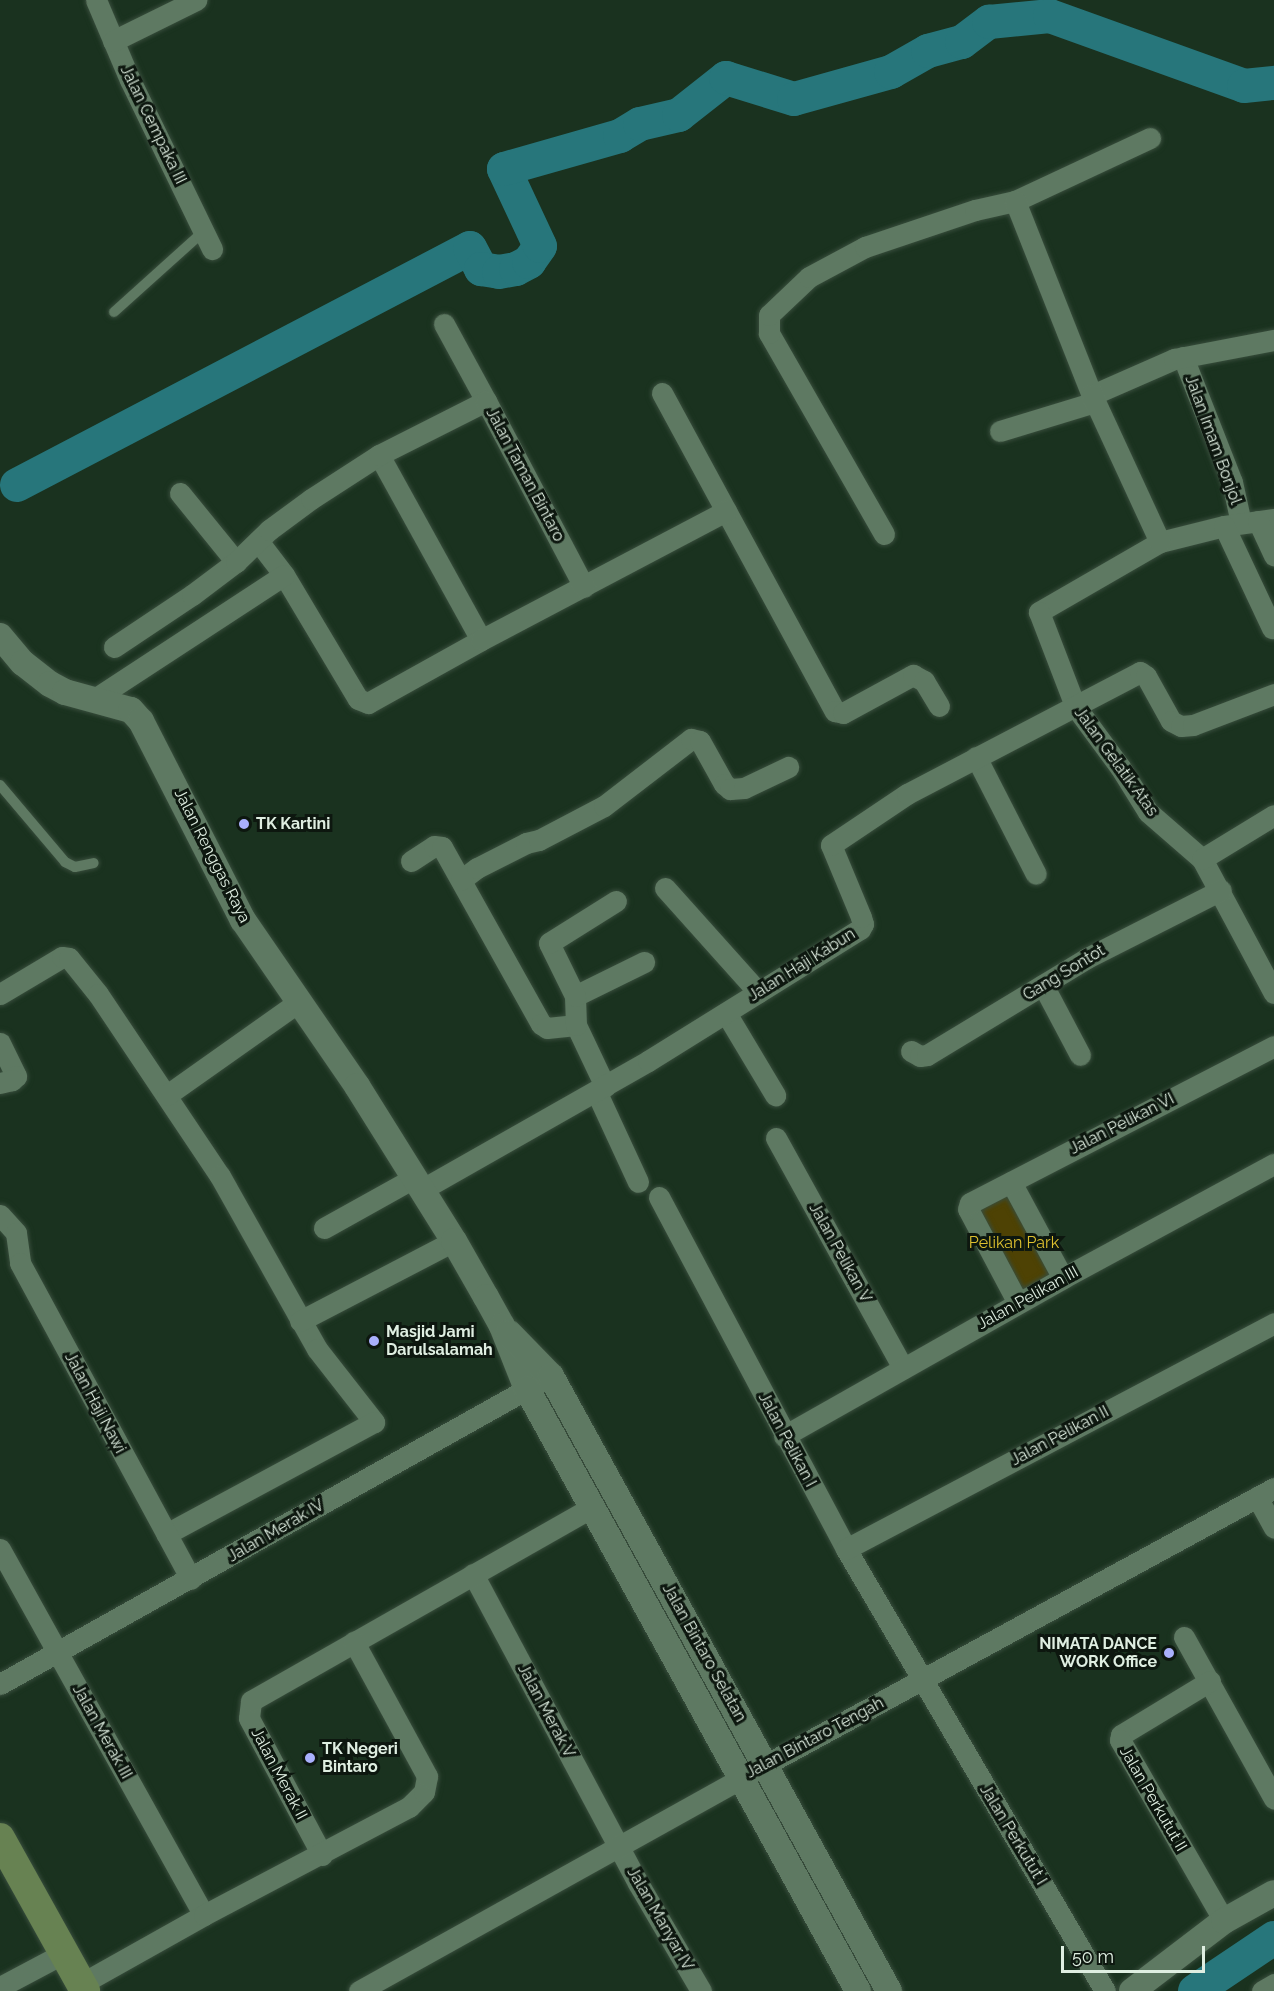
<!DOCTYPE html>
<style>
body{margin:0}
#map{position:relative;width:1274px;height:1991px;overflow:hidden;background:#1a321f;font-family:Raleway,sans-serif}
div>[style]{position:absolute}
[style*='--x']{left:calc(var(--x)*1px);top:calc(var(--y)*1px);width:calc(var(--w)*1px);rotate:calc(var(--a)*1deg)}
.green>*{inset:0;background:#4e4204}
.river>*{height:34px;margin:-17px;padding:0 17px;transform-origin:17px;border-radius:17px;background:#27767b}
.roads{filter:drop-shadow(0 0 2px #384d3c) drop-shadow(0 0 2px #384d3c)}
.service>*{height:10px;margin:-5px;padding:0 5px;transform-origin:5px;border-radius:5px;background:#5e7962}
.minor>*{height:21px;margin:-10.5px;padding:0 10.5px;transform-origin:10.5px;border-radius:10.5px;background:#5e7962}
.tertiary>*{height:26px;margin:-13px;padding:0 13px;transform-origin:13px;border-radius:13px;background:#5e7962}
.secondary>*{height:30px;margin:-15px;padding:0 15px;transform-origin:15px;border-radius:15px;background:#678252}
.dots>*{width:16px;height:16px;translate:-50% -50%;box-sizing:border-box;border:3px solid #0d170f;border-radius:50%}
span{translate:-50% -50%;white-space:nowrap;text-align:center;line-height:1.15;-webkit-text-stroke:6px #0d170f;paint-order:stroke}
.street-label{font-size:16px;color:#dfeee1}
.poi-label{font-size:16px;color:#dfeee1;font-weight:700}
.left{translate:0 -50%;text-align:left}
.right{translate:-100% -50%;text-align:right}
.park-label{font-size:16px;color:#dec02f}
.scale{position:absolute;left:1061px;top:1946px;width:144px;height:27px;box-sizing:border-box;border:3px solid #dfeee1;border-top:0;padding-left:8px;font-size:18px;line-height:21px;white-space:nowrap;color:#dfeee1;-webkit-text-stroke:4px #0d170f;paint-order:stroke}
</style>
<div id="map">
<div class="green">
<i style="clip-path:polygon(1007px 1189px,1056px 1278px,1022px 1297px,973px 1207px)"></i>
</div>
<div class="river">
<i style="--x:17;--y:485;--w:511;--a:-27.62"></i>
<i style="--x:470;--y:248;--w:24;--a:62"></i>
<i style="--x:481;--y:269;--w:18;--a:9"></i>
<i style="--x:499;--y:272;--w:17;--a:-10"></i>
<i style="--x:516;--y:269;--w:15;--a:-28"></i>
<i style="--x:529;--y:262;--w:19;--a:-55"></i>
<i style="--x:540;--y:246;--w:85;--a:-115.1"></i>
<i style="--x:504;--y:169;--w:121;--a:-15.9"></i>
<i style="--x:620;--y:136;--w:23;--a:-31"></i>
<i style="--x:640;--y:124;--w:40;--a:-13"></i>
<i style="--x:679;--y:115;--w:60;--a:-38.2"></i>
<i style="--x:726;--y:78;--w:71;--a:17.2"></i>
<i style="--x:794;--y:99;--w:101;--a:-15.6"></i>
<i style="--x:891;--y:72;--w:43;--a:-29.6"></i>
<i style="--x:928;--y:51;--w:35;--a:-15"></i>
<i style="--x:962;--y:42;--w:34;--a:-37"></i>
<i style="--x:989;--y:22;--w:61;--a:-5.6"></i>
<i style="--x:1050;--y:16;--w:206;--a:19.8"></i>
<i style="--x:1244;--y:86;--w:30;--a:-6"></i>
<i style="--x:1195;--y:1991;--w:95;--a:-33.9"></i>
</div>
<div class="roads">
<div class="service">
<i style="--x:114;--y:312;--w:121;--a:-42"></i>
<i style="--x:0;--y:785;--w:101;--a:49.8"></i>
<i style="--x:65;--y:862;--w:11;--a:27"></i>
<i style="--x:75;--y:867;--w:19;--a:-12"></i>
</div>
<div class="minor">
<i style="--x:96;--y:0;--w:87;--a:67"></i>
<i style="--x:130;--y:80;--w:188;--a:64.1"></i>
<i style="--x:113;--y:41;--w:93;--a:-26.3"></i>
<i style="--x:1015;--y:201;--w:149;--a:-25"></i>
<i style="--x:444;--y:324;--w:88;--a:61.4"></i>
<i style="--x:1183;--y:357;--w:134;--a:68.6"></i>
<i style="--x:1232;--y:482;--w:42;--a:77.6"></i>
<i style="--x:662;--y:393;--w:362;--a:61.5"></i>
<i style="--x:835;--y:711;--w:8;--a:14"></i>
<i style="--x:843;--y:713;--w:80;--a:-28.5"></i>
<i style="--x:913;--y:675;--w:13;--a:29"></i>
<i style="--x:924;--y:681;--w:29;--a:59"></i>
<i style="--x:1092;--y:395;--w:90;--a:-23.7"></i>
<i style="--x:1174;--y:359;--w:102;--a:-10.8"></i>
<i style="--x:1000;--y:431;--w:99;--a:-17"></i>
<i style="--x:379;--y:455;--w:211;--a:61.1"></i>
<i style="--x:180;--y:493;--w:89;--a:50.9"></i>
<i style="--x:1274;--y:519;--w:50;--a:172"></i>
<i style="--x:1224;--y:526;--w:66;--a:166"></i>
<i style="--x:1160;--y:542;--w:140;--a:150"></i>
<i style="--x:1039;--y:612;--w:101;--a:69"></i>
<i style="--x:1075;--y:706;--w:76;--a:53.6"></i>
<i style="--x:1120;--y:767;--w:53;--a:58.1"></i>
<i style="--x:1148;--y:812;--w:72;--a:41"></i>
<i style="--x:1202;--y:859;--w:152;--a:61.8"></i>
<i style="--x:1258;--y:521;--w:38;--a:65"></i>
<i style="--x:1224;--y:526;--w:113;--a:64.8"></i>
<i style="--x:884;--y:534;--w:232;--a:-119.8"></i>
<i style="--x:769;--y:333;--w:18;--a:-90"></i>
<i style="--x:769;--y:315;--w:55;--a:-43.5"></i>
<i style="--x:809;--y:277;--w:64;--a:-28.2"></i>
<i style="--x:865;--y:247;--w:116;--a:-18.6"></i>
<i style="--x:975;--y:210;--w:41;--a:-12.7"></i>
<i style="--x:1015;--y:201;--w:209;--a:68.4"></i>
<i style="--x:1092;--y:395;--w:162;--a:65.2"></i>
<i style="--x:258;--y:541;--w:43;--a:52.6"></i>
<i style="--x:284;--y:575;--w:144;--a:59.2"></i>
<i style="--x:358;--y:699;--w:11;--a:22"></i>
<i style="--x:368;--y:703;--w:129;--a:-29.1"></i>
<i style="--x:481;--y:640;--w:277;--a:-27.8"></i>
<i style="--x:114;--y:647;--w:94;--a:-33.7"></i>
<i style="--x:192;--y:595;--w:55;--a:-36.9"></i>
<i style="--x:236;--y:562;--w:46;--a:-44.1"></i>
<i style="--x:269;--y:530;--w:52;--a:-36.4"></i>
<i style="--x:311;--y:499;--w:81;--a:-32.9"></i>
<i style="--x:379;--y:455;--w:120;--a:-26.8"></i>
<i style="--x:486;--y:401;--w:210;--a:62.2"></i>
<i style="--x:93;--y:700;--w:228;--a:-33.2"></i>
<i style="--x:976;--y:757;--w:131;--a:62.9"></i>
<i style="--x:1202;--y:859;--w:84;--a:-31.4"></i>
<i style="--x:411;--y:861;--w:27;--a:-33"></i>
<i style="--x:434;--y:846;--w:8;--a:7"></i>
<i style="--x:442;--y:847;--w:203;--a:60.8"></i>
<i style="--x:541;--y:1024;--w:7;--a:34"></i>
<i style="--x:547;--y:1028;--w:29;--a:-6"></i>
<i style="--x:576;--y:1025;--w:68;--a:64.6"></i>
<i style="--x:461;--y:880;--w:20;--a:-37"></i>
<i style="--x:477;--y:868;--w:55;--a:-27"></i>
<i style="--x:526;--y:843;--w:13;--a:-13"></i>
<i style="--x:539;--y:840;--w:73;--a:-27.6"></i>
<i style="--x:604;--y:806;--w:110;--a:-37.6"></i>
<i style="--x:691;--y:739;--w:9;--a:13"></i>
<i style="--x:700;--y:741;--w:49;--a:60.8"></i>
<i style="--x:724;--y:784;--w:8;--a:40"></i>
<i style="--x:730;--y:789;--w:14;--a:-4"></i>
<i style="--x:744;--y:788;--w:49;--a:-25.5"></i>
<i style="--x:665;--y:888;--w:140;--a:48.2"></i>
<i style="--x:1043;--y:985;--w:79;--a:62.1"></i>
<i style="--x:0;--y:994;--w:72;--a:-30.8"></i>
<i style="--x:62;--y:957;--w:7;--a:8"></i>
<i style="--x:69;--y:958;--w:46;--a:51.1"></i>
<i style="--x:98;--y:994;--w:219;--a:56.2"></i>
<i style="--x:220;--y:1176;--w:198;--a:60.7"></i>
<i style="--x:317;--y:1349;--w:93;--a:52"></i>
<i style="--x:374;--y:1422;--w:236;--a:151.7"></i>
<i style="--x:575;--y:996;--w:77;--a:-26.2"></i>
<i style="--x:726;--y:1013;--w:96;--a:59.1"></i>
<i style="--x:576;--y:1025;--w:29;--a:-92"></i>
<i style="--x:575;--y:996;--w:59;--a:-116.1"></i>
<i style="--x:549;--y:943;--w:79;--a:-32.1"></i>
<i style="--x:0;--y:1043;--w:37;--a:64"></i>
<i style="--x:16;--y:1076;--w:6;--a:135"></i>
<i style="--x:12;--y:1080;--w:12;--a:166"></i>
<i style="--x:911;--y:1051;--w:10;--a:29"></i>
<i style="--x:920;--y:1056;--w:7;--a:-8"></i>
<i style="--x:927;--y:1055;--w:187;--a:-31.2"></i>
<i style="--x:1087;--y:958;--w:150;--a:-26.9"></i>
<i style="--x:596;--y:1091;--w:100;--a:65.2"></i>
<i style="--x:167;--y:1095;--w:163;--a:-35.3"></i>
<i style="--x:776;--y:1138;--w:263;--a:61.1"></i>
<i style="--x:1011;--y:1182;--w:109;--a:61.6"></i>
<i style="--x:421;--y:1190;--w:261;--a:-29.6"></i>
<i style="--x:648;--y:1061;--w:250;--a:-31.9"></i>
<i style="--x:860;--y:929;--w:6;--a:-59"></i>
<i style="--x:863;--y:924;--w:7;--a:-106"></i>
<i style="--x:861;--y:917;--w:78;--a:-112.6"></i>
<i style="--x:831;--y:845;--w:92;--a:-33.9"></i>
<i style="--x:907;--y:794;--w:263;--a:-27.6"></i>
<i style="--x:1140;--y:672;--w:7;--a:34"></i>
<i style="--x:1146;--y:676;--w:51;--a:60.9"></i>
<i style="--x:1171;--y:721;--w:11;--a:27"></i>
<i style="--x:1181;--y:726;--w:12;--a:-5"></i>
<i style="--x:1193;--y:725;--w:87;--a:-20.9"></i>
<i style="--x:659;--y:1197;--w:399;--a:62"></i>
<i style="--x:846;--y:1549;--w:512;--a:59.63"></i>
<i style="--x:0;--y:1215;--w:24;--a:48"></i>
<i style="--x:16;--y:1233;--w:30;--a:82"></i>
<i style="--x:20;--y:1263;--w:359;--a:61.6"></i>
<i style="--x:324;--y:1228;--w:103;--a:-29.1"></i>
<i style="--x:1018;--y:1303;--w:106;--a:-118"></i>
<i style="--x:968;--y:1209;--w:6;--a:-72"></i>
<i style="--x:970;--y:1203;--w:342;--a:-27.3"></i>
<i style="--x:300;--y:1321;--w:174;--a:-27.5"></i>
<i style="--x:784;--y:1436;--w:321;--a:-29.5"></i>
<i style="--x:1063;--y:1278;--w:240;--a:-28.4"></i>
<i style="--x:1257;--y:1497;--w:35;--a:61"></i>
<i style="--x:0;--y:1549;--w:419;--a:60.9"></i>
<i style="--x:846;--y:1549;--w:484;--a:-27.8"></i>
<i style="--x:473;--y:1574;--w:350;--a:61.9"></i>
<i style="--x:638;--y:1883;--w:125;--a:59.7"></i>
<i style="--x:1184;--y:1637;--w:185;--a:60.9"></i>
<i style="--x:1210;--y:1681;--w:104;--a:148.8"></i>
<i style="--x:1121;--y:1735;--w:5;--a:101"></i>
<i style="--x:1120;--y:1740;--w:209;--a:60.1"></i>
<i style="--x:0;--y:1684;--w:620;--a:-29.25"></i>
<i style="--x:322;--y:1855;--w:155;--a:-118.1"></i>
<i style="--x:249;--y:1718;--w:17;--a:-83"></i>
<i style="--x:251;--y:1701;--w:393;--a:-29.6"></i>
<i style="--x:81;--y:1984;--w:141;--a:-29.3"></i>
<i style="--x:204;--y:1915;--w:232;--a:-27.8"></i>
<i style="--x:409;--y:1807;--w:21;--a:-45"></i>
<i style="--x:424;--y:1792;--w:16;--a:-79"></i>
<i style="--x:427;--y:1776;--w:153;--a:-118.6"></i>
<i style="--x:0;--y:1987;--w:72;--a:-28"></i>
<i style="--x:359;--y:1991;--w:437;--a:-29.1"></i>
<i style="--x:741;--y:1778;--w:607;--a:-28.55"></i>
<i style="--x:1262;--y:1991;--w:14;--a:-30"></i>
</div>
<div class="tertiary">
<i style="--x:0;--y:636;--w:35;--a:50"></i>
<i style="--x:23;--y:663;--w:34;--a:38"></i>
<i style="--x:50;--y:684;--w:17;--a:28"></i>
<i style="--x:65;--y:692;--w:68;--a:15.3"></i>
<i style="--x:131;--y:710;--w:15;--a:48"></i>
<i style="--x:141;--y:721;--w:224;--a:62.9"></i>
<i style="--x:243;--y:920;--w:201;--a:55.5"></i>
<i style="--x:357;--y:1086;--w:183;--a:58"></i>
<i style="--x:454;--y:1241;--w:64;--a:60.3"></i>
<i style="--x:486;--y:1297;--w:33;--a:61"></i>
<i style="--x:502;--y:1326;--w:68;--a:68.4"></i>
<i style="--x:527;--y:1389;--w:687;--a:61.2"></i>
<i style="--x:509;--y:1333;--w:60;--a:45.7"></i>
<i style="--x:551;--y:1376;--w:702;--a:61.21"></i>
<i style="--x:1132;--y:1991;--w:116;--a:-37.3"></i>
<i style="--x:1224;--y:1921;--w:57;--a:-29.2"></i>
</div>
<div class="secondary">
<i style="--x:0;--y:1838;--w:175;--a:60.9"></i>
</div>
</div>
<div class="dots">
<i style="left:244px;top:824px;background:#a9b0fc"></i>
<i style="left:374px;top:1341px;background:#a9b0fc"></i>
<i style="left:1169px;top:1653px;background:#a9b0fc"></i>
<i style="left:310px;top:1758px;background:#a9b0fc"></i>
</div>
<div class="street-label">
<span style="left:153px;top:125px;rotate:64deg">Jalan Cempaka III</span>
<span style="left:1213px;top:440px;rotate:70deg">Jalan Imam Bonjol</span>
<span style="left:525px;top:475px;rotate:62deg">Jalan Taman Bintaro</span>
<span style="left:1116px;top:762px;rotate:54deg">Jalan Gelatik Atas</span>
<span style="left:212px;top:856px;rotate:63deg">Jalan Renggas Raya</span>
<span style="left:802px;top:965px;rotate:-32deg">Jalan Haji Kabun</span>
<span style="left:1064px;top:973px;rotate:-31deg">Gang Sontot</span>
<span style="left:1122px;top:1124px;rotate:-27deg">Jalan Pelikan VI</span>
<span style="left:840px;top:1253px;rotate:61deg">Jalan Pelikan V</span>
<span style="left:1028px;top:1298px;rotate:-29deg">Jalan Pelikan III</span>
<span style="left:95px;top:1403px;rotate:62deg">Jalan Haji Nawi</span>
<span style="left:1060px;top:1436px;rotate:-28deg">Jalan Pelikan II</span>
<span style="left:787px;top:1440px;rotate:62deg">Jalan Pelikan I</span>
<span style="left:276px;top:1531px;rotate:-30deg">Jalan Merak IV</span>
<span style="left:704px;top:1653px;rotate:61deg">Jalan Bintaro Selatan</span>
<span style="left:546px;top:1711px;rotate:62deg">Jalan Merak V</span>
<span style="left:102px;top:1732px;rotate:61deg">Jalan Merak III</span>
<span style="left:815px;top:1738px;rotate:-28deg">Jalan Bintaro Tengah</span>
<span style="left:279px;top:1774px;rotate:62deg">Jalan Merak II</span>
<span style="left:1153px;top:1799px;rotate:60deg">Jalan Perkutut II</span>
<span style="left:1013px;top:1835px;rotate:59deg">Jalan Perkutut I</span>
<span style="left:660px;top:1919px;rotate:60deg">Jalan Manyar IV</span>
</div>
<div class="poi-label">
<span class="left" style="left:256px;top:824px">TK Kartini</span>
<span class="left" style="left:386px;top:1341px">Masjid Jami<br>Darulsalamah</span>
<span class="right" style="left:1157px;top:1653px">NIMATA DANCE<br>WORK Office</span>
<span class="left" style="left:322px;top:1758px">TK Negeri<br>Bintaro</span>
</div>
<div class="park-label">
<span style="left:1014px;top:1243px">Pelikan Park</span>
</div>
<div class="scale">50 m</div>
</div>
